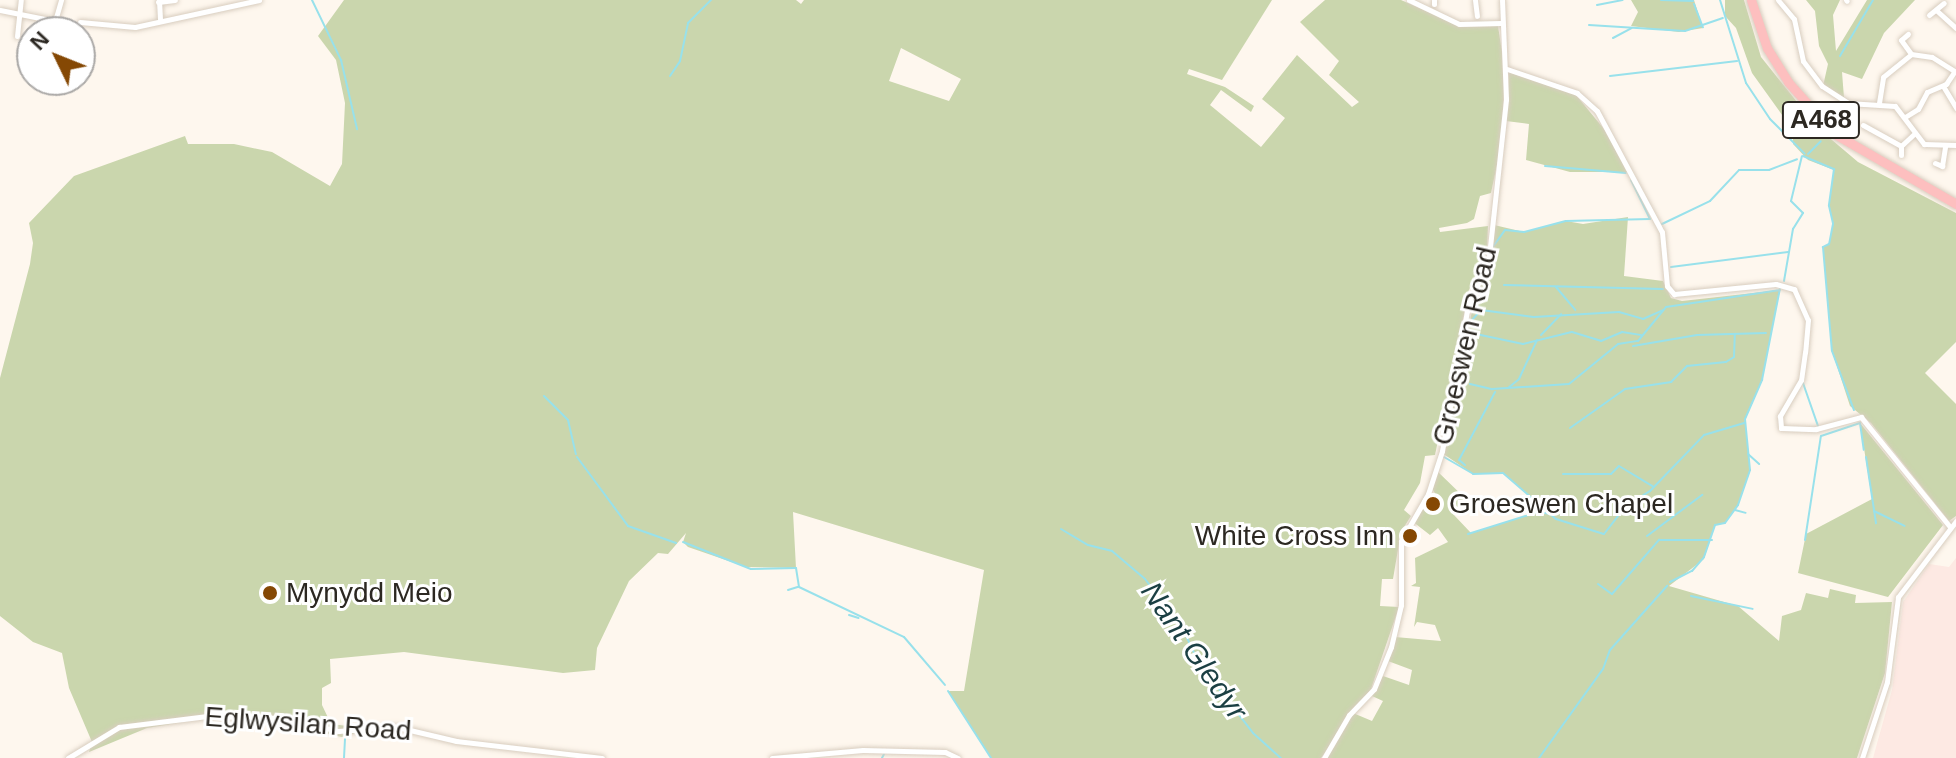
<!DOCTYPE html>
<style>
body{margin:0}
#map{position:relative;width:1956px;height:758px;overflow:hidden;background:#fef7ee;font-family:Arial,sans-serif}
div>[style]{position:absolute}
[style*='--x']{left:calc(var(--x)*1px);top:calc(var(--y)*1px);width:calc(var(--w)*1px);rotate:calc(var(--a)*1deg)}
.industrial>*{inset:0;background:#fde9e3}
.green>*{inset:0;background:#cad6ad}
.stream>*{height:2px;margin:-1px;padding:0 1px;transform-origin:1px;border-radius:1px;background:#98e1eb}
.roads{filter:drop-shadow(0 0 2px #d8cdbf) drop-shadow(0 0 2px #d8cdbf)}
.minor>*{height:5px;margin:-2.5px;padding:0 2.5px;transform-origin:2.5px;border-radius:2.5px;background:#fff}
.primary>*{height:9px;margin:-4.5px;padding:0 4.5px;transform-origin:4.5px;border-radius:4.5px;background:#fdbfbf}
.dots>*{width:22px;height:22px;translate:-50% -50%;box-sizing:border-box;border:4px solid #fff;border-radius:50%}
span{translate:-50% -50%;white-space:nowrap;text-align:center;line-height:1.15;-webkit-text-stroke:6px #fff;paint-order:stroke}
.shield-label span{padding:2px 6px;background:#fff;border:2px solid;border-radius:6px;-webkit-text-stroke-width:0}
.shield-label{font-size:26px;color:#2c2822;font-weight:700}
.street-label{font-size:28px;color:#2c2822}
.poi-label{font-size:28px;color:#2c2822}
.left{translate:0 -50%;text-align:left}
.right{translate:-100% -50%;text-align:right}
.water-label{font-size:30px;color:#1b3f43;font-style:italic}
.north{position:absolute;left:16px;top:16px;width:80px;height:80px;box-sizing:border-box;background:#fff;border:2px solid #aba9a7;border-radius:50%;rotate:313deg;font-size:22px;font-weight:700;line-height:32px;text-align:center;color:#2c2822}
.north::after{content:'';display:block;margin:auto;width:28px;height:36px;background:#854804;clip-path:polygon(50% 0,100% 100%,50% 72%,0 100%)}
</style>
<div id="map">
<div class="industrial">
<i style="clip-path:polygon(1956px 558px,1956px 758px,1873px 758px,1892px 690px,1903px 602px,1929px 564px,1949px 567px)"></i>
</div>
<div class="green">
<i style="clip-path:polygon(evenodd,344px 0,796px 0,801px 4px,804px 0,1272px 0,1222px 80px,1189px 69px,1187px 74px,1225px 87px,1254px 106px,1251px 112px,1221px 90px,1210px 105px,1261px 147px,1285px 118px,1262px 99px,1297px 55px,1352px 107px,1359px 102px,1329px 75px,1339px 61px,1300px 22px,1325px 0,1401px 0,1463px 27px,1498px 26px,1505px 72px,1501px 146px,1491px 193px,1480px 196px,1474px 219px,1467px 223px,1439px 228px,1440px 232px,1488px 226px,1487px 251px,1469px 290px,1435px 455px,1425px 456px,1420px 483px,1404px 510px,1411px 516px,1401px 532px,1393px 579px,1382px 579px,1380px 606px,1399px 607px,1371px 689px,1321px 758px,991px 758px,948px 691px,964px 691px,984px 570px,793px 512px,796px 568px,746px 567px,688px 547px,683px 542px,686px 533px,668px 554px,658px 553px,629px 581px,597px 648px,595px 670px,563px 673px,404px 652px,330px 659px,331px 683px,322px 688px,322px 705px,331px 724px,355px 727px,355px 733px,342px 737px,257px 718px,195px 720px,147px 728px,89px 752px,92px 742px,69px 688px,62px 653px,33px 642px,0 616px,0 378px,30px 264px,33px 243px,29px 223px,74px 176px,185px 136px,188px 144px,234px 144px,272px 152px,330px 186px,342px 164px,345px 103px,336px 60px,318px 36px,344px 0,901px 48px,961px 79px,949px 101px,889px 81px,901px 48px)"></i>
<i style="clip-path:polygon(1631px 0,1694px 0,1703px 28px,1679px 32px,1631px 26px,1638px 12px)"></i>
<i style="clip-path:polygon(1725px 0,1744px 0,1761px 57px,1818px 128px,1858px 162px,1956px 213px,1956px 342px,1925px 373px,1956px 404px,1956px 516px,1949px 521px,1871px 423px,1850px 406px,1832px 351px,1823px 247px,1829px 244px,1833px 224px,1829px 206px,1834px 170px,1808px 160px,1793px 144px,1793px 130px,1752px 73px,1736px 28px,1725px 16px)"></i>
<i style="clip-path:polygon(1806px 0,1840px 0,1833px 15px,1836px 51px,1867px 0,1915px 0,1884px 33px,1862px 79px,1842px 72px,1844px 98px,1823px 86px,1828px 64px,1819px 46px,1815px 11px)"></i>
<i style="clip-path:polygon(1509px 72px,1576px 95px,1613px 140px,1629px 172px,1570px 172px,1526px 160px,1529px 124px,1506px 121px)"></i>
<i style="clip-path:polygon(1628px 217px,1624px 276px,1663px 281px,1671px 298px,1682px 301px,1780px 290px,1762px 380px,1745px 420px,1750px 470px,1738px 505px,1725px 523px,1715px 525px,1704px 559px,1669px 586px,1738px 606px,1779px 641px,1782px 616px,1801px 610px,1806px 593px,1828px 598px,1830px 589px,1856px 595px,1855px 603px,1892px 602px,1885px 673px,1857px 758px,1326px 758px,1353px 713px,1372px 721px,1383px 701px,1372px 696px,1383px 676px,1409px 685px,1412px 670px,1388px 661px,1395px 637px,1441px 641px,1435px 625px,1417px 622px,1414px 627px,1420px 587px,1411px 586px,1416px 583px,1415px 558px,1448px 542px,1438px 528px,1430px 535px,1412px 521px,1423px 507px,1440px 503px,1432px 488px,1437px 471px,1467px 500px,1453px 514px,1471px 533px,1538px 512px,1551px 514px,1503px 473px,1473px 474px,1442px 453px,1472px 311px,1491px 257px,1494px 225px,1524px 232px,1566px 221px,1583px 224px)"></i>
<i style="clip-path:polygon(1860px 423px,1943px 525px,1888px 597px,1798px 573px,1806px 534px,1872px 499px)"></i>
</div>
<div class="stream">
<i style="--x:312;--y:0;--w:67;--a:64.2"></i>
<i style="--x:341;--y:60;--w:71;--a:76.9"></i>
<i style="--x:1661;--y:0;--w:32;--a:2"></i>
<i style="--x:1720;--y:0;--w:87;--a:72.6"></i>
<i style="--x:1746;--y:83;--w:43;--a:56.3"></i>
<i style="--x:1770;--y:119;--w:49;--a:45"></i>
<i style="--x:1694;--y:4;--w:25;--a:69"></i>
<i style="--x:1597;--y:5;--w:26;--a:-11"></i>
<i style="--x:1589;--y:25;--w:96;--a:3.6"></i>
<i style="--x:1685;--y:31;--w:40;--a:-18.9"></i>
<i style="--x:1613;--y:38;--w:21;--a:-28"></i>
<i style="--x:1840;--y:56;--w:65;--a:-59.5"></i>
<i style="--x:670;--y:76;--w:18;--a:-56"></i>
<i style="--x:680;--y:61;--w:39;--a:-78"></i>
<i style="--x:688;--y:23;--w:33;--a:-45"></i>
<i style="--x:1610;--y:76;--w:128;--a:-6.7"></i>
<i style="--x:1808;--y:154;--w:18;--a:-45"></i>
<i style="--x:1803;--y:156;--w:34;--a:23"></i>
<i style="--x:1834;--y:169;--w:37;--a:98"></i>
<i style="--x:1829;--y:206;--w:18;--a:77"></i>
<i style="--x:1833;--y:224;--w:20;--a:101"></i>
<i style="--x:1829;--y:244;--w:7;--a:153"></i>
<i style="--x:1823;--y:247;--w:104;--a:85.1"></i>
<i style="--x:1832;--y:351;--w:63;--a:69.6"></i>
<i style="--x:1545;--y:166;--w:81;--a:4.9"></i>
<i style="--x:1662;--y:224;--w:53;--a:-25.6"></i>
<i style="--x:1710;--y:201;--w:42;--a:-46.9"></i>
<i style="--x:1739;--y:170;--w:30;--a:0"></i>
<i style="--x:1769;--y:170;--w:30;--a:-21"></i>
<i style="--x:1492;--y:248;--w:22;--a:-54"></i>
<i style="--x:1505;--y:230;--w:19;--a:6"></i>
<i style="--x:1524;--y:232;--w:43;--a:-14.7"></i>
<i style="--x:1566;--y:221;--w:84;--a:-1.4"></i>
<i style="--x:1650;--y:219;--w:43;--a:-116"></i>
<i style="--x:1671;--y:267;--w:118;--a:-7.3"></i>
<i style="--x:1784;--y:281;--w:53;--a:-80.2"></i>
<i style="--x:1793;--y:229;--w:19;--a:-58"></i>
<i style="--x:1803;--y:213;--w:17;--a:-135"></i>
<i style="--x:1791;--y:201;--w:46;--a:-76.3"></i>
<i style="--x:1504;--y:285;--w:159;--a:1.4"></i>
<i style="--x:1556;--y:287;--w:30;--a:50"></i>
<i style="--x:1472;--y:320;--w:13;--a:-48"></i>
<i style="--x:1481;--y:310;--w:53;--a:7.5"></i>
<i style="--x:1534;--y:317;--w:85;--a:-3.4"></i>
<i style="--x:1619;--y:312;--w:25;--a:16"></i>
<i style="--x:1643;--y:319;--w:22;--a:-24"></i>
<i style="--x:1476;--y:334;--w:48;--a:12"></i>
<i style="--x:1523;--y:344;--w:50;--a:-13.8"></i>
<i style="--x:1572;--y:332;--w:30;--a:17"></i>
<i style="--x:1601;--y:341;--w:23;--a:-23"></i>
<i style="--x:1622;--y:332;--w:20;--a:9"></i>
<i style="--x:1541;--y:335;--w:29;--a:-46"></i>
<i style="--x:1633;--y:346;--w:65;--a:-9.8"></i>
<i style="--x:1697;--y:335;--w:69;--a:-1.7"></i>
<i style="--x:1803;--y:383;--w:46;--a:70.8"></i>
<i style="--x:1470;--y:384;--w:23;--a:13"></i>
<i style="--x:1492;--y:389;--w:77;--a:-3.7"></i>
<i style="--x:1569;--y:384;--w:63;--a:-39.2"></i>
<i style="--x:1618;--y:344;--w:20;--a:-9"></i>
<i style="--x:1638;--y:341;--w:44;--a:-50.5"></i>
<i style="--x:1666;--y:307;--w:115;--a:-8.5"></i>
<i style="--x:1508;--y:388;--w:14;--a:-39"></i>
<i style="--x:1519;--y:379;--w:43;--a:-65.2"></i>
<i style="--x:544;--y:396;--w:34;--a:45"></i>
<i style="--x:568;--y:420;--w:35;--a:77"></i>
<i style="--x:1570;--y:428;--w:67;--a:-35.3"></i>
<i style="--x:1625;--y:389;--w:47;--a:-8.7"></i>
<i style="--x:1671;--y:382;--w:23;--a:-45"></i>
<i style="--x:1687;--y:366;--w:39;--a:-6"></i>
<i style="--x:1726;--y:362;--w:9;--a:-32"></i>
<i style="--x:1734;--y:357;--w:23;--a:-88"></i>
<i style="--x:1748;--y:454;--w:15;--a:42"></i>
<i style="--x:577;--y:457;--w:86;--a:53.5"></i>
<i style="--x:628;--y:526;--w:51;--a:19.5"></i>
<i style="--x:1444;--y:457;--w:34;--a:30"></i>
<i style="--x:1473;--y:474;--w:30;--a:-2"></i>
<i style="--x:1503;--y:473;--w:70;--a:41"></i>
<i style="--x:1556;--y:519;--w:50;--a:17.4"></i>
<i style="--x:1604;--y:534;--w:36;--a:-52"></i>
<i style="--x:1626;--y:506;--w:28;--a:-32"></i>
<i style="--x:1650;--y:491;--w:78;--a:-46"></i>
<i style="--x:1704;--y:435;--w:42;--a:-16.7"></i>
<i style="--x:1866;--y:457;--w:67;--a:81.4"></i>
<i style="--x:1465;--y:465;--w:8;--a:-140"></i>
<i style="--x:1459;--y:460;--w:77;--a:-62.1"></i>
<i style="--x:1563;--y:474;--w:48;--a:0"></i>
<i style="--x:1611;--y:474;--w:11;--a:-45"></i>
<i style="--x:1619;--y:466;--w:39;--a:31"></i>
<i style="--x:1735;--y:510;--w:11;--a:15"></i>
<i style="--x:1874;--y:511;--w:34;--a:26"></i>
<i style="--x:1061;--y:529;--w:31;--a:31"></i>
<i style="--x:1088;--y:545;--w:25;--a:14"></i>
<i style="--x:1112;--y:551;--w:43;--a:40.3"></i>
<i style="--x:1145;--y:579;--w:61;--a:52.4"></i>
<i style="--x:1182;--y:627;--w:38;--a:65"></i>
<i style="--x:1198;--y:662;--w:90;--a:52.2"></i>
<i style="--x:1253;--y:733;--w:38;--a:42"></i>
<i style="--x:1468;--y:534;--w:73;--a:-17.4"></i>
<i style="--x:1538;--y:512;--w:13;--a:9"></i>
<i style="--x:1647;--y:536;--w:69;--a:-36.7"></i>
<i style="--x:1805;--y:540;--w:105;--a:-81.3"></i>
<i style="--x:1821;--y:436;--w:41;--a:-18.4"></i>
<i style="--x:1860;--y:423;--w:27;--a:82"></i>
<i style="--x:683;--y:542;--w:73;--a:21.7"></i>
<i style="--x:751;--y:569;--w:45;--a:-1.3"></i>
<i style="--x:796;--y:568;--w:19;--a:81"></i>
<i style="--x:799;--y:587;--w:116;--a:25.5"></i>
<i style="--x:904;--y:637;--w:63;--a:49.5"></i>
<i style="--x:1670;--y:582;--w:25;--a:-27"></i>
<i style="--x:1692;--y:571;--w:18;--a:-49"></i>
<i style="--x:1704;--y:557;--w:34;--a:-71"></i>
<i style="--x:1715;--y:525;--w:10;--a:-11"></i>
<i style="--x:1725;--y:523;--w:22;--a:-54"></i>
<i style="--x:1738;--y:505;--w:37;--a:-71"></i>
<i style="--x:1750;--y:470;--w:51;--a:-95.6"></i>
<i style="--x:1745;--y:419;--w:43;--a:-66.4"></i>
<i style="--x:1762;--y:380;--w:94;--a:-78.9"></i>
<i style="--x:1598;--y:584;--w:17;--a:36"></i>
<i style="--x:1612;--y:594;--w:72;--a:-49"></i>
<i style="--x:1659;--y:540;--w:53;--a:0"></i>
<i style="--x:788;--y:590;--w:10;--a:-17"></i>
<i style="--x:1691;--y:596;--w:63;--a:11.8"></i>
<i style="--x:849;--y:615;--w:10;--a:17"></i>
<i style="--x:948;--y:691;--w:80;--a:57.3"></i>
<i style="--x:344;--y:758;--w:22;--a:-87"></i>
<i style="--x:882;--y:758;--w:4;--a:-63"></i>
<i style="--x:1539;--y:758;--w:110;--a:-54.3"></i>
<i style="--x:1603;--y:669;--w:20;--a:-70"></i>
<i style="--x:1610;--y:650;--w:86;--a:-48.3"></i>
</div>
<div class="roads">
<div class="minor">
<i style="--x:159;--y:0;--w:19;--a:87"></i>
<i style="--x:1409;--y:0;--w:55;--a:25.6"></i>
<i style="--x:1459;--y:24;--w:42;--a:-1.4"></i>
<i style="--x:1475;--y:0;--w:16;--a:83"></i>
<i style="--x:1778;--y:0;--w:25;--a:50"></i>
<i style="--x:1794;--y:19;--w:43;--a:77.9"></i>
<i style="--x:1803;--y:61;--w:31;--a:53"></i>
<i style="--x:1822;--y:86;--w:31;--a:33"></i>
<i style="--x:1848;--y:103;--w:47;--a:3.7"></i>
<i style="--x:1895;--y:106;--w:48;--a:52.7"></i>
<i style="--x:1924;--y:144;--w:32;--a:2"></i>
<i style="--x:1846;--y:0;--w:1;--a:45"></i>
<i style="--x:158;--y:2;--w:17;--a:-7"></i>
<i style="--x:1434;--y:4;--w:4;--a:-90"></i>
<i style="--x:0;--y:10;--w:56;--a:11.3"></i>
<i style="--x:55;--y:21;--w:22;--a:-74"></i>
<i style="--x:1936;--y:10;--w:27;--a:42"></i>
<i style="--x:1929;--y:15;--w:19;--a:-39"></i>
<i style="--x:80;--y:22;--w:55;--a:5.2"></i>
<i style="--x:135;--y:27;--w:127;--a:-12.3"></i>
<i style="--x:1908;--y:34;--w:9;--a:139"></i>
<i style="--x:1901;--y:40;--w:17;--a:54"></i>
<i style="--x:17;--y:36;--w:36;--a:-84"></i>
<i style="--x:1507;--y:69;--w:74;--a:18.9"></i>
<i style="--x:1577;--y:93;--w:27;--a:42"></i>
<i style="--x:1597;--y:111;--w:137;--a:61.8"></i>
<i style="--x:1662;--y:232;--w:54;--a:84.7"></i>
<i style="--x:1667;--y:286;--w:11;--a:49"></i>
<i style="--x:1674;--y:294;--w:102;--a:-5.6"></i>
<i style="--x:1776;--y:284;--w:19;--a:16"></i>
<i style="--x:1794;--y:289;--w:34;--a:66"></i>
<i style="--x:1808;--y:320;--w:32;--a:95"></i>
<i style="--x:1805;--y:352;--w:28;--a:98"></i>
<i style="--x:1801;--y:380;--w:42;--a:120.3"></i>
<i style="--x:1780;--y:416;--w:12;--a:85"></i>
<i style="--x:1781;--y:428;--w:35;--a:2"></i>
<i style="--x:1816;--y:429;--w:47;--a:-14.9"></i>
<i style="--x:1861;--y:417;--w:141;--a:51"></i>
<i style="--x:1943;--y:86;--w:26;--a:59"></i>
<i style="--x:1879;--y:103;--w:26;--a:-81"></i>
<i style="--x:1883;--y:77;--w:36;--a:-39"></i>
<i style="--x:1911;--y:54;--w:21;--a:8"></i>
<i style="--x:1932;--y:57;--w:28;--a:32"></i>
<i style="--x:1905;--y:117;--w:15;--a:-32"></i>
<i style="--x:1918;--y:109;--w:19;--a:-62"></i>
<i style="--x:1927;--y:92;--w:21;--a:-23"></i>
<i style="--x:1946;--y:84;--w:14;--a:-56"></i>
<i style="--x:1863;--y:125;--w:43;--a:28.9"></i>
<i style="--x:1901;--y:146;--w:9;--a:90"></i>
<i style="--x:1901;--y:146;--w:18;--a:-43"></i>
<i style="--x:1935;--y:163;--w:8;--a:23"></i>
<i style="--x:1942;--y:166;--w:20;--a:-81"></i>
<i style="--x:68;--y:758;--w:60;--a:-31.3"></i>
<i style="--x:119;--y:727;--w:89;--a:-7.1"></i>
<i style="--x:207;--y:716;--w:77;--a:1.5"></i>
<i style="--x:284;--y:718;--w:56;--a:13.5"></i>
<i style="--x:338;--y:731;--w:59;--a:-3.9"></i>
<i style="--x:397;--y:727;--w:61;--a:13.3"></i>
<i style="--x:456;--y:741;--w:147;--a:6.6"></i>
<i style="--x:772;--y:758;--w:91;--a:-5"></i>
<i style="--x:863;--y:750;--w:82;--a:1.4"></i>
<i style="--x:945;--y:752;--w:14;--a:25"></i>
<i style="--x:1324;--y:758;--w:50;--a:-59.8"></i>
<i style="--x:1349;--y:715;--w:36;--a:-46"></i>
<i style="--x:1374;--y:689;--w:45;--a:-68"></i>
<i style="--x:1391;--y:647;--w:43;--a:-76.6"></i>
<i style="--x:1401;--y:605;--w:64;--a:-90"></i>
<i style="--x:1401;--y:541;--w:54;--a:-60.1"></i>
<i style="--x:1428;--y:494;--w:45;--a:-72"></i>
<i style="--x:1442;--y:451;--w:142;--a:-79.9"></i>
<i style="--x:1467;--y:311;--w:59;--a:-68.2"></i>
<i style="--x:1489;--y:256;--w:158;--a:-83.8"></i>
<i style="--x:1506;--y:99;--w:99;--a:-92.3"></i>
<i style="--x:1862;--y:758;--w:80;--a:-71.8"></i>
<i style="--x:1887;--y:682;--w:86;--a:-82.6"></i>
<i style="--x:1898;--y:597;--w:96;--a:-52.7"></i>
</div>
<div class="primary">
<i style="--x:1751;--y:0;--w:51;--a:71.6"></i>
<i style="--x:1767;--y:48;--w:40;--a:58"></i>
<i style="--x:1788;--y:82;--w:70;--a:47.9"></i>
<i style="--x:1835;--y:134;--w:140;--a:30"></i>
</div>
</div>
<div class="dots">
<i style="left:1433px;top:504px;background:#854804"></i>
<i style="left:1410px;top:536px;background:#854804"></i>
<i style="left:270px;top:593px;background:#854804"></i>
</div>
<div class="shield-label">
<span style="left:1821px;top:120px">A468</span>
</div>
<div class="street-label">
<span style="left:1465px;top:346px;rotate:-77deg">Groeswen Road</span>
<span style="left:308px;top:724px;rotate:4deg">Eglwysilan Road</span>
</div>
<div class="poi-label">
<span class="left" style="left:1449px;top:504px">Groeswen Chapel</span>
<span class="right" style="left:1394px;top:536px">White Cross Inn</span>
<span class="left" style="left:286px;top:593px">Mynydd Meio</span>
</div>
<div class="water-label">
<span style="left:1194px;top:651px;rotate:55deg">Nant Gledyr</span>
</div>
<div class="north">N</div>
</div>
